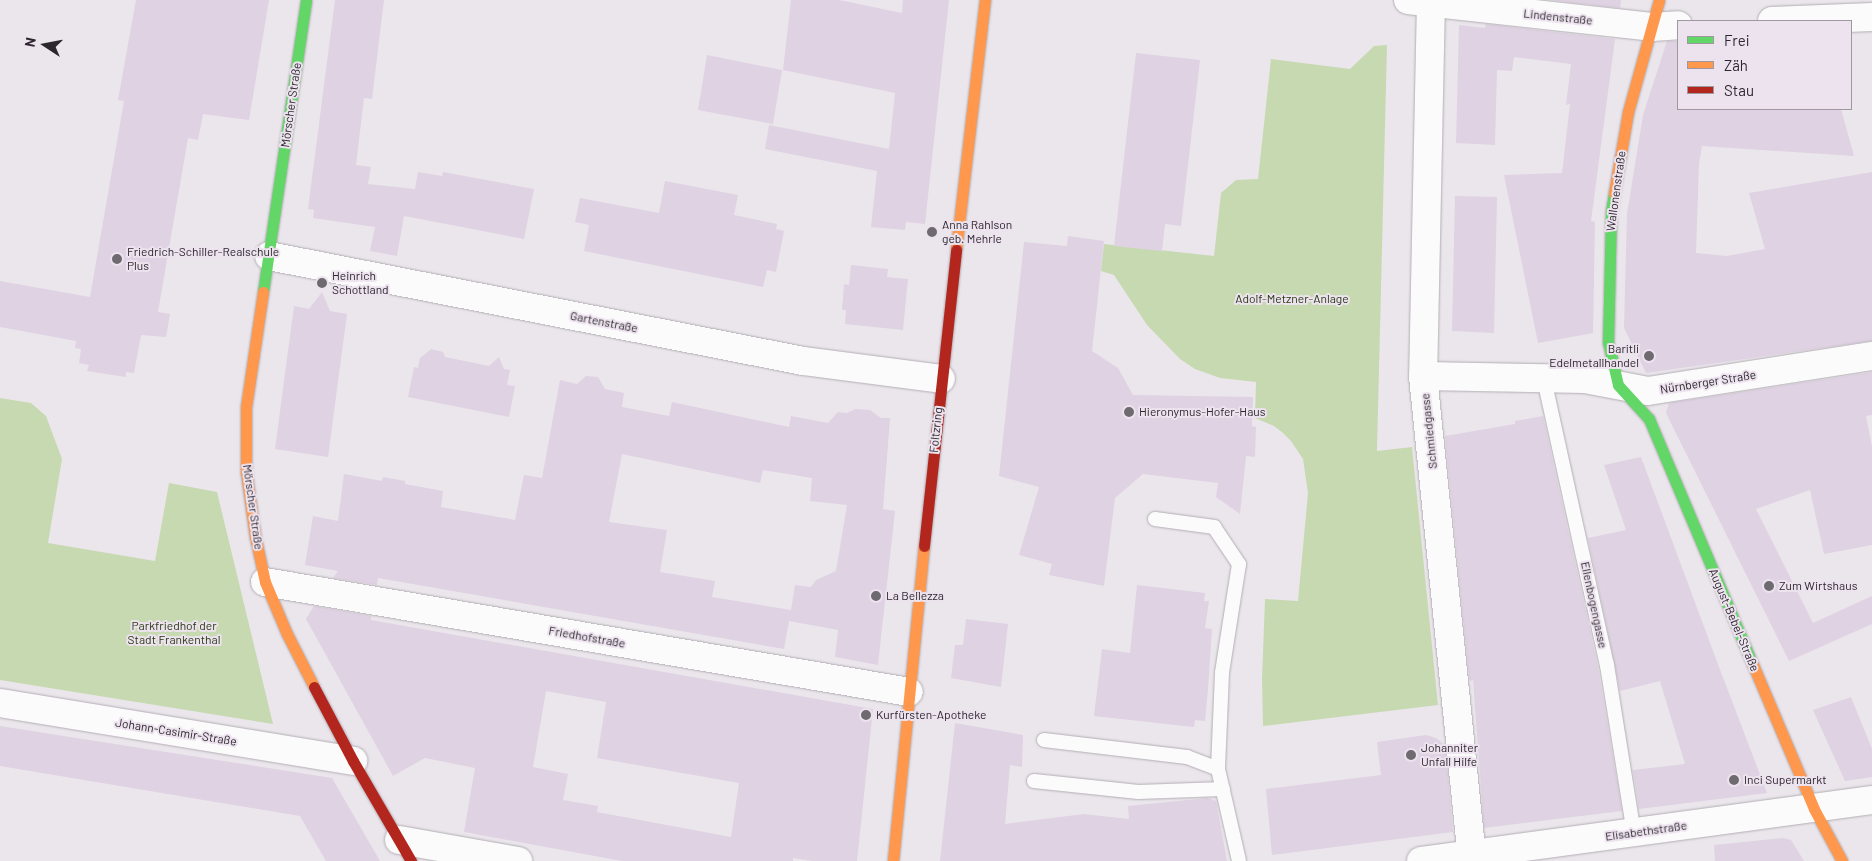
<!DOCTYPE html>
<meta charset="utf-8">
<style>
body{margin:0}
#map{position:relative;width:1872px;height:861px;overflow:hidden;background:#ebe6ec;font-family:Barlow,sans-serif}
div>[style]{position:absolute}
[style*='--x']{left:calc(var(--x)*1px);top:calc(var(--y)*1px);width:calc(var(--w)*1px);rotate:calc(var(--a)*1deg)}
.green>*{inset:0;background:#c7d9b1}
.building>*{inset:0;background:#dfd2e3}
.roads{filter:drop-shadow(0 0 1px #b2aeb3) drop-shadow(0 0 1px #b2aeb3)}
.lane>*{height:14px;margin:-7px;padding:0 7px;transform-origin:7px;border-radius:7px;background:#fcfbfc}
.street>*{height:28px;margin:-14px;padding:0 14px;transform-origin:14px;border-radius:14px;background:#fcfbfc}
.fast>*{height:11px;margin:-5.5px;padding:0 5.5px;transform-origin:5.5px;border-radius:5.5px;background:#63d668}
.slow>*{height:11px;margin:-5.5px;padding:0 5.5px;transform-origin:5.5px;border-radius:5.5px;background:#ff974d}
.jam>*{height:11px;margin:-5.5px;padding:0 5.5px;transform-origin:5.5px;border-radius:5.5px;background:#b3261e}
.dots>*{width:14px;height:14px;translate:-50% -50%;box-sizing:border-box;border:2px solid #ede3ef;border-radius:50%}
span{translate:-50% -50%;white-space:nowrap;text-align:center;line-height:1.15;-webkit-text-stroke:4px #ede3ef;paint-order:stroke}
.street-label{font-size:12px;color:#2b272c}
.poi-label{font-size:12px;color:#2b272c}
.left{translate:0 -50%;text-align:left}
.right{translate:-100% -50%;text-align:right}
.park-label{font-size:12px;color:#283813}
.legend{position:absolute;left:1677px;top:20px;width:175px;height:90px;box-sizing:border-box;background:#ede3ef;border:1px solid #9f98a1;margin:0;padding:6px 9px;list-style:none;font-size:15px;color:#2b272c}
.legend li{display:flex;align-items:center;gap:10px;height:25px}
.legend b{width:25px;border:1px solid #9f98a1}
.north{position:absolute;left:20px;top:20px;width:50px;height:50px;-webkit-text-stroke:4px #ede3ef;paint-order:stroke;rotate:281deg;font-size:14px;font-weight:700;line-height:20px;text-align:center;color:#2b272c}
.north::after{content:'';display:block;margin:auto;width:18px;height:22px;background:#2b272c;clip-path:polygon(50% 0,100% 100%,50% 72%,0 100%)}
</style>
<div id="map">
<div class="green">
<i style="clip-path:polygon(1387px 45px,1377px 451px,1412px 447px,1438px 705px,1263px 726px,1262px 679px,1265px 599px,1298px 601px,1308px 493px,1303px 459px,1291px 441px,1283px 433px,1274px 426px,1255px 418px,1256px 382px,1220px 378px,1195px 369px,1180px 359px,1147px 325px,1114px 275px,1101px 271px,1104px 244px,1214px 256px,1221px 193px,1236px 180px,1258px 179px,1271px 59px,1350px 69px,1374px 46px)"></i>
<i style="clip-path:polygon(0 398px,31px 403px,46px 416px,62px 459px,48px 543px,155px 561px,169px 483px,217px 492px,273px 724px,0 680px)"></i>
</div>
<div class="building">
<i style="clip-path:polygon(136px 0,269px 0,249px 120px,203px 114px,198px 140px,188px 138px,158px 312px,170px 314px,166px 337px,141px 335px,134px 373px,126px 372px,126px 377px,87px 371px,89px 365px,79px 363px,81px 349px,75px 348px,76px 341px,0 327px,0 281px,90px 297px,124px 101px,118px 100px)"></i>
<i style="clip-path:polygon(335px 0,384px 0,372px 99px,364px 98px,356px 165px,371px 167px,368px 184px,415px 189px,418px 172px,442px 176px,443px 172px,534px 189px,524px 239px,404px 216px,397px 256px,370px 251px,375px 227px,313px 218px,314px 210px,308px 209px)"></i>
<i style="clip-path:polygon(791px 0,839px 0,902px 13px,903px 0,949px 0,925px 224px,906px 222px,905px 230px,871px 227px,877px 171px,765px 149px,769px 125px,889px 149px,895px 93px,783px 70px)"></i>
<i style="clip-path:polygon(1550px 0,1621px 0,1620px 8px)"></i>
<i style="clip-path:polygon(1486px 24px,1615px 39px,1591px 221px,1595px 222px,1593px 333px,1538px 343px,1504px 175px,1562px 173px,1570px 104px,1566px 105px,1571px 64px,1514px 57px,1512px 71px,1497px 70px,1495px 145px,1456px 143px,1459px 25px,1485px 28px)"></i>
<i style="clip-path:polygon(1667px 41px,1678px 41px,1678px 109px,1841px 109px,1854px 156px,1702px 146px,1699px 164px,1696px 253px,1727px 256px,1765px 249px,1749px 193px,1872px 172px,1872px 341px,1646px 373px,1624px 328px,1627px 214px,1643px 115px)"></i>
<i style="clip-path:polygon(1136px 53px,1200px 60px,1181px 226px,1165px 224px,1162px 251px,1114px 246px)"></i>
<i style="clip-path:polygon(707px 55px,782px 70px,773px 124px,698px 110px)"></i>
<i style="clip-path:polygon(665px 181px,738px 195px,734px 215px,777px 224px,776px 229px,784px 231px,776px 272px,767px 270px,763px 287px,584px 251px,589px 225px,575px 222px,580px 198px,659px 213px)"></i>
<i style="clip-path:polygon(1455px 196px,1497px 197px,1494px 333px,1452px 331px)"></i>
<i style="clip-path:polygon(1068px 236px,1104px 241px,1092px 351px,1118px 368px,1133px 395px,1253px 397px,1252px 426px,1256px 427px,1255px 457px,1246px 456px,1240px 514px,1216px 497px,1218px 483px,1143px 474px,1115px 498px,1104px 586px,1049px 575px,1052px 564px,1019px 555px,1039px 487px,999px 476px,1024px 242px,1067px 246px)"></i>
<i style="clip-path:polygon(851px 265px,888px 269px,887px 277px,908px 279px,903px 330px,845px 324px,846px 310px,842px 310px,844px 284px,849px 285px)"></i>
<i style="clip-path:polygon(322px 292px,330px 311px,347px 314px,328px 457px,275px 449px,294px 306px,309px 309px)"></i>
<i style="clip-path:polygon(431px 349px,443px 352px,445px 357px,489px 366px,499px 357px,504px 369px,510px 370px,507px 385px,515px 386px,509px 417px,408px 397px,414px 367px,418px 368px,420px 358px)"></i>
<i style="clip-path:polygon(1872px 372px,1872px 415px,1866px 416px,1872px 447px,1872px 545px,1824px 554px,1810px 490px,1756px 509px,1813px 623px,1872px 596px,1872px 624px,1789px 661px,1666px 413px,1669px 403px)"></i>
<i style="clip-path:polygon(evenodd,586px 376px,598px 377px,605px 389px,624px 393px,622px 407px,669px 416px,672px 402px,789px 427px,791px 416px,828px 423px,838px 412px,847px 413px,855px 409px,870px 410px,881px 418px,890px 418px,883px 509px,895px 511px,878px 665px,835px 657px,838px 630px,789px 621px,784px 649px,378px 578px,377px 585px,333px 578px,338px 571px,305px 565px,313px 516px,338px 521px,344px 474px,382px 481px,383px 477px,405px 481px,405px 484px,443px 491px,441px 507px,515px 520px,524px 475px,542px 478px,560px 380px,577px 384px,586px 376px,622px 454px,760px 483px,763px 470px,812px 478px,810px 501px,847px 505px,836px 571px,816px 580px,811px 587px,795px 585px,791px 610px,712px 597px,715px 581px,660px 572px,667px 530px,609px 522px,622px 454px)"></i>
<i style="clip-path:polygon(1543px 416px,1598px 667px,1622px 811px,1484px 828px,1473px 680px,1470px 681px,1468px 666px,1445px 436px,1515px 424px,1515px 421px)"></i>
<i style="clip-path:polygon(1641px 457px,1719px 667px,1767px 793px,1639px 809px,1633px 770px,1685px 764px,1660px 681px,1620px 691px,1588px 538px,1626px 530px,1604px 465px)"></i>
<i style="clip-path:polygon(1137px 585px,1205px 593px,1204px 601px,1209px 601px,1205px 628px,1212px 629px,1208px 689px,1205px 721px,1195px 720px,1194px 727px,1094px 716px,1102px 649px,1130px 653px)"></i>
<i style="clip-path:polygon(evenodd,314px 606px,371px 616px,371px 620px,873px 709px,857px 861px,812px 861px,793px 858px,793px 861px,622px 861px,464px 832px,475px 768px,425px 758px,393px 776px,306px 619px,314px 606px,546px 691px,606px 702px,597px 758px,739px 783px,731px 837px,597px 812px,598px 806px,563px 800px,568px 774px,533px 767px,546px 691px)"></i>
<i style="clip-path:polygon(966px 619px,1008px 624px,1001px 687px,951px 678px,955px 645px,963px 645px)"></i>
<i style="clip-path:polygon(1851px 697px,1872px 749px,1872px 777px,1845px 781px,1813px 710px)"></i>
<i style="clip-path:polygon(955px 723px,1023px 735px,1022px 767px,1010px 765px,1005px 824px,1084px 814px,1129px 819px,1128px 806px,1208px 798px,1216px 801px,1227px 861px,940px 861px)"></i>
<i style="clip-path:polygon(0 726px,332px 778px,380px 861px,326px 861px,300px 816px,0 766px)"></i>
<i style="clip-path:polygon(1426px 735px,1436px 738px,1445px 745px,1453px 832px,1272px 855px,1266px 789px,1381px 775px,1377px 742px)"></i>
<i style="clip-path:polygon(1783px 838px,1791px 840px,1804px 861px,1715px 861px,1714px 845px)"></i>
</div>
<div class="roads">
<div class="lane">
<i style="--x:1544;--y:379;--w:293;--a:77.6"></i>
<i style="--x:1607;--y:665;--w:170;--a:80.9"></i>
<i style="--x:1155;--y:519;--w:60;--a:7.7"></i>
<i style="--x:1214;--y:527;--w:45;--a:56"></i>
<i style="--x:1239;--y:564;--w:110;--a:98.9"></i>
<i style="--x:1222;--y:673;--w:96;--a:92.4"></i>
<i style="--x:1218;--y:769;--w:94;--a:77.1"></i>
<i style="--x:1044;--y:740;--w:144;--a:6.8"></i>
<i style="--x:1187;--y:757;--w:33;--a:21"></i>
<i style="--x:1034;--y:781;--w:105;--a:6"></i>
<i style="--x:1138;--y:792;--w:85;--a:-2"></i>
</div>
<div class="street">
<i style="--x:1408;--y:0;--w:245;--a:6.3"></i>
<i style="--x:1652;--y:27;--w:26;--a:-4"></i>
<i style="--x:1431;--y:0;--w:376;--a:91.2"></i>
<i style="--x:1423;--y:376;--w:487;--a:84.2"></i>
<i style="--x:1772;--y:21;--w:100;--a:-2.3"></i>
<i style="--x:269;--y:256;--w:544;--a:11.12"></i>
<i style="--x:803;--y:361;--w:139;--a:7.4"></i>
<i style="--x:1423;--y:376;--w:162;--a:1.1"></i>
<i style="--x:1585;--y:379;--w:64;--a:10.8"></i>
<i style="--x:1648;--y:391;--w:227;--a:-8.9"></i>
<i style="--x:265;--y:582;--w:653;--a:9.69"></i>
<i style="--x:0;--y:703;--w:358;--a:9.3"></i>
<i style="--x:399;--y:840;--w:121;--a:10"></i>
<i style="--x:1421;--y:861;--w:455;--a:-7.7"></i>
</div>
<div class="fast">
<i style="--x:1614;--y:193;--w:20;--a:99"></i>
<i style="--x:1611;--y:213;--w:129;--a:91.3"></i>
<i style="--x:1608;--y:342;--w:44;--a:76.9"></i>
<i style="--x:1618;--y:385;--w:46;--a:47.6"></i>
<i style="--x:1649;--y:419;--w:267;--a:67.1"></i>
<i style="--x:263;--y:292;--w:295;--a:-81.6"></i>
</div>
<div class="slow">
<i style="--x:1614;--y:193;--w:82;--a:-80.2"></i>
<i style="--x:1628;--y:112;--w:116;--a:-74.5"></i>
<i style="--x:956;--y:250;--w:252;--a:-83.4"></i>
<i style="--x:263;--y:292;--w:116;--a:98.4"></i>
<i style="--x:246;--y:407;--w:64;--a:90"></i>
<i style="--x:246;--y:471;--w:66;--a:82.1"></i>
<i style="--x:255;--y:536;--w:47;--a:77.7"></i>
<i style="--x:265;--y:582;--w:56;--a:67.1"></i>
<i style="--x:287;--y:634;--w:59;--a:63"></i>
<i style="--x:1753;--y:665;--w:156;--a:67"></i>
<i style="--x:1814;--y:809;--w:59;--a:61.7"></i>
<i style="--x:893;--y:861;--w:317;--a:-84.4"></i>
</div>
<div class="jam">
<i style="--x:924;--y:546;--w:298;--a:-83.8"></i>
<i style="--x:314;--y:687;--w:84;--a:62.2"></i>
<i style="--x:353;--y:761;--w:116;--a:59.9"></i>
</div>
</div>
<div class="dots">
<i style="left:932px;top:232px;background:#6e6a6f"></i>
<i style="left:117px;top:259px;background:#6e6a6f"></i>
<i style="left:322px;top:283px;background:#6e6a6f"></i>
<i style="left:1649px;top:356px;background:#6e6a6f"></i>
<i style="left:1129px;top:412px;background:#6e6a6f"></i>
<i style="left:1769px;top:586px;background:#6e6a6f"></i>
<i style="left:876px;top:596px;background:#6e6a6f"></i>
<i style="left:866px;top:715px;background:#6e6a6f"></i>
<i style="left:1411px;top:755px;background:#6e6a6f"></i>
<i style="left:1734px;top:780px;background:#6e6a6f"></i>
</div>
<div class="street-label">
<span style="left:1558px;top:17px;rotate:6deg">Lindenstraße</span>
<span style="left:291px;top:105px;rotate:-82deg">Mörscher Straße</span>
<span style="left:1616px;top:191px;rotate:-82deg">Wallonenstraße</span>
<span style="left:604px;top:322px;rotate:11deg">Gartenstraße</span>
<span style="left:1708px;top:382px;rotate:-9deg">Nürnberger Straße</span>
<span style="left:936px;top:430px;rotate:-84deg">Foltzring</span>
<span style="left:1429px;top:431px;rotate:-96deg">Schmiedgasse</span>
<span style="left:253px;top:507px;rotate:82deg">Mörscher Straße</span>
<span style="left:1594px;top:605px;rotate:78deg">Ellenbogengasse</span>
<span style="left:1734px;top:620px;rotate:67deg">August-Bebel-Straße</span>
<span style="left:587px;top:637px;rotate:10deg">Friedhofstraße</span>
<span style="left:176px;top:732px;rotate:9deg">Johann-Casimir-Straße</span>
<span style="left:1646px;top:831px;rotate:-8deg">Elisabethstraße</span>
</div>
<div class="poi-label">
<span class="left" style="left:942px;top:232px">Anna Rahlson<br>geb. Mehrle</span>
<span class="left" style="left:127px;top:259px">Friedrich-Schiller-Realschule<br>Plus</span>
<span class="left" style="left:332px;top:283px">Heinrich<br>Schottland</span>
<span class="right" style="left:1639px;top:356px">Baritli<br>Edelmetallhandel</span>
<span class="left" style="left:1139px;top:412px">Hieronymus-Hofer-Haus</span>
<span class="left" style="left:1779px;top:586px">Zum Wirtshaus</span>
<span class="left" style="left:886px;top:596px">La Bellezza</span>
<span class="left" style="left:876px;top:715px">Kurfürsten-Apotheke</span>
<span class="left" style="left:1421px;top:755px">Johanniter<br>Unfall Hilfe</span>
<span class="left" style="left:1744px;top:780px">Inci Supermarkt</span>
</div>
<div class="park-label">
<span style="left:1292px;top:299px">Adolf-Metzner-Anlage</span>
<span style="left:174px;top:633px">Parkfriedhof der<br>Stadt Frankenthal</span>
</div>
<ul class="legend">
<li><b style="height:6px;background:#63d668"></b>Frei</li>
<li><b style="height:6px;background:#ff974d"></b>Zäh</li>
<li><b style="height:6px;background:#b3261e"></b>Stau</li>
</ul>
<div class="north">N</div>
</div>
